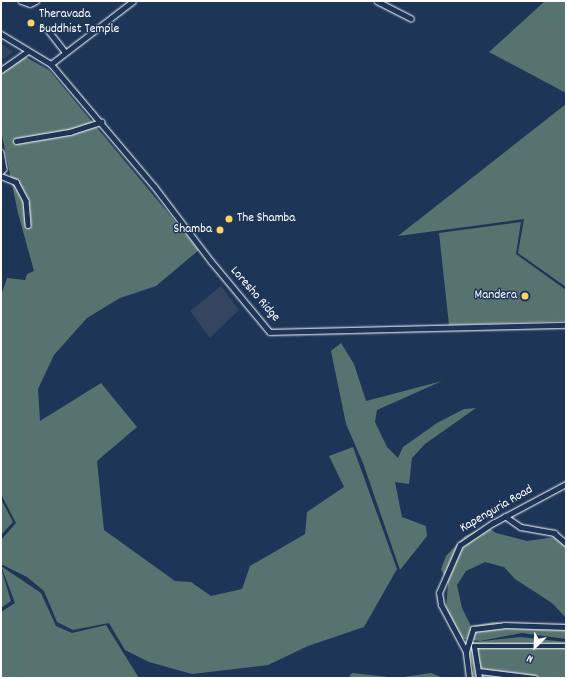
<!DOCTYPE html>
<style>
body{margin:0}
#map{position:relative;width:567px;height:679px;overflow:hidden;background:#1d3557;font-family:Dekko,sans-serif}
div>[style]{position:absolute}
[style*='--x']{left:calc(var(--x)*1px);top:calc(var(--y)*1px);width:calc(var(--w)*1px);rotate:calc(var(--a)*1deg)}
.built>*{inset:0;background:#33455f}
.green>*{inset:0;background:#577370}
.roads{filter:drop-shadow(0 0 1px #fff) drop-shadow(0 0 1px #fff)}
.minor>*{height:4.5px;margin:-2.25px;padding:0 2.25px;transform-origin:2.25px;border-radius:2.25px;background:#1d3557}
.dots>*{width:11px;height:11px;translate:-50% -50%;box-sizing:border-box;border:2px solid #1d3557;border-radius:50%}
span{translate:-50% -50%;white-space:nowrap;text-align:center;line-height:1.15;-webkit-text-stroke:3px #1d3557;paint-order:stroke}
.poi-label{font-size:13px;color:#fff}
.left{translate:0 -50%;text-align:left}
.right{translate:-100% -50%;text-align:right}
.street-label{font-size:13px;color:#fff}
.frame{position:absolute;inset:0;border:2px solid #fff;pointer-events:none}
.north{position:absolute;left:515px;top:627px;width:40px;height:40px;-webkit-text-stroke:3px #1d3557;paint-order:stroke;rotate:204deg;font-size:11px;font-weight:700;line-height:16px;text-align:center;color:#fff}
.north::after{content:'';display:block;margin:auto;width:14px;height:18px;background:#fff;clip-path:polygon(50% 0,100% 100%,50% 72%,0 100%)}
</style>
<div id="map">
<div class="built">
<i style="clip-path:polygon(1px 43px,13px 52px,1px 61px)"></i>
<i style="clip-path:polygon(221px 286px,239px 310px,210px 338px,190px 311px)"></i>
</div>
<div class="green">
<i style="clip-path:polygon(545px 1px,566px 1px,566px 93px,489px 52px)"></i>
<i style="clip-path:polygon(22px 55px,49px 70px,199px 250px,156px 286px,120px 298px,87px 318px,54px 355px,38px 389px,40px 421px,101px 383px,137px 427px,97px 461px,104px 530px,175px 581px,191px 582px,211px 596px,242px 589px,250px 566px,305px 534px,307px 512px,344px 487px,329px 456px,353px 447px,397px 569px,364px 627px,308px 646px,268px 665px,192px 674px,149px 662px,125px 650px,109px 623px,73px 630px,57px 622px,44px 591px,27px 577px,1px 564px,1px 540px,16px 523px,1px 494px,1px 296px,7px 278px,25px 280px,27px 274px,34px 271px,18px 213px,1px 131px,1px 73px)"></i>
<i style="clip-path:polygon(566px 104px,566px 287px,518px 253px,524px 219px,398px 236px)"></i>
<i style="clip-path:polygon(521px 222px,516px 254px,566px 290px,566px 321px,449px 325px,439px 233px)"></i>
<i style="clip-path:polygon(341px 343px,354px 364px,366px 401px,442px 381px,377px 410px,375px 422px,387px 447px,398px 458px,403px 447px,437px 423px,464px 409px,476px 408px,425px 444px,412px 458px,409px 484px,395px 482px,402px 517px,426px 526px,427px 536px,400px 570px,363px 463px,346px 424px,331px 351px)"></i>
<i style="clip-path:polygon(1px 499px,13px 522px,1px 535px)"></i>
<i style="clip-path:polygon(486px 526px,496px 533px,527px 541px,555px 537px,566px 546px,566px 618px,552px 603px,515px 579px,504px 567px,485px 562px,466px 571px,457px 585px,462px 608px,471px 626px,493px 622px,566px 627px,566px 639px,522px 633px,480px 641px,457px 638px,446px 609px,448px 584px,441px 569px,446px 556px,465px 536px)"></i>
<i style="clip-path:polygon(1px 566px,41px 593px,56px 626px,72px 633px,106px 625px,139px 678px,1px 678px,1px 612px,15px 603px)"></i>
<i style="clip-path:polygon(1px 568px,11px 601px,1px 608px)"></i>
<i style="clip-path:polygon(520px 637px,566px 642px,566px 678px,471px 678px,473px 668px,465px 643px)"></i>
<i style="clip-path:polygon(352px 673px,397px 678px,431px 673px,443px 678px,348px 678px)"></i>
</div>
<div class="roads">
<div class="minor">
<i style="--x:21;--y:1;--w:9;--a:18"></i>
<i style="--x:30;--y:4;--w:7;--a:-27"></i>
<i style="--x:377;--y:1;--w:38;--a:27"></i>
<i style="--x:48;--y:30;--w:28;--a:52"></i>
<i style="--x:1;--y:34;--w:58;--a:31"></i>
<i style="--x:51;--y:64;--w:161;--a:49.8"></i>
<i style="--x:155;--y:187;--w:93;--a:52.9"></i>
<i style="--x:211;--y:261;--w:92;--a:50.3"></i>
<i style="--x:270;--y:332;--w:296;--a:-1.4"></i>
<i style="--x:51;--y:64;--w:103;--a:-37.5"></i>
<i style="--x:1;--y:70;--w:33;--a:-35"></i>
<i style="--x:16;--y:141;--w:55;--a:-9.5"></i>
<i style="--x:70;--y:132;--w:33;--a:-18"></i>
<i style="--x:1;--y:152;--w:17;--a:80"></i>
<i style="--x:4;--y:169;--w:4;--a:135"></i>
<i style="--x:1;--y:176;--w:16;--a:22"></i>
<i style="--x:16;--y:182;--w:21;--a:62"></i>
<i style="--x:26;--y:201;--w:24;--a:85"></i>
<i style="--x:505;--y:516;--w:19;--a:35"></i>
<i style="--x:521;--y:527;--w:34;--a:10"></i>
<i style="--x:554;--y:533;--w:16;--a:40"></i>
<i style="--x:466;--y:652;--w:24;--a:-73"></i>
<i style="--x:473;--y:629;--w:31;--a:-7"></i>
<i style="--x:504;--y:625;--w:62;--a:1.8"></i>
<i style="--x:479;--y:671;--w:56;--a:7.1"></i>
<i style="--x:469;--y:678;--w:26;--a:-97"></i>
<i style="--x:466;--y:652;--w:53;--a:-118"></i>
<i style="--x:441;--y:605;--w:12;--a:-99"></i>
<i style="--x:439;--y:593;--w:52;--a:-66.4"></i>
<i style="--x:460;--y:545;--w:40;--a:-34"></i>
<i style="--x:493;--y:523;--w:83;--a:-28.1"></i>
<i style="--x:479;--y:678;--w:32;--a:-99"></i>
<i style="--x:474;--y:646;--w:92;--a:0"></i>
</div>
</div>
<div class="dots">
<i style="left:31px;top:23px;background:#ffd166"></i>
<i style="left:229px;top:219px;background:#ffd166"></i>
<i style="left:220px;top:230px;background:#ffd166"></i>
<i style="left:525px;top:296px;background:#ffd166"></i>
</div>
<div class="poi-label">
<span class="left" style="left:39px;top:23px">Theravada<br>Buddhist Temple</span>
<span class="left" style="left:237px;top:219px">The Shamba</span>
<span class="right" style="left:212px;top:230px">Shamba</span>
<span class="right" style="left:517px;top:296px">Mandera</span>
</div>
<div class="street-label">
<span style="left:254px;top:295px;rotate:49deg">Loresho Ridge</span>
<span style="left:497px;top:510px;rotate:-30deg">Kapenguria Road</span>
</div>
<div class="frame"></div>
<div class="north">N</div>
</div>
